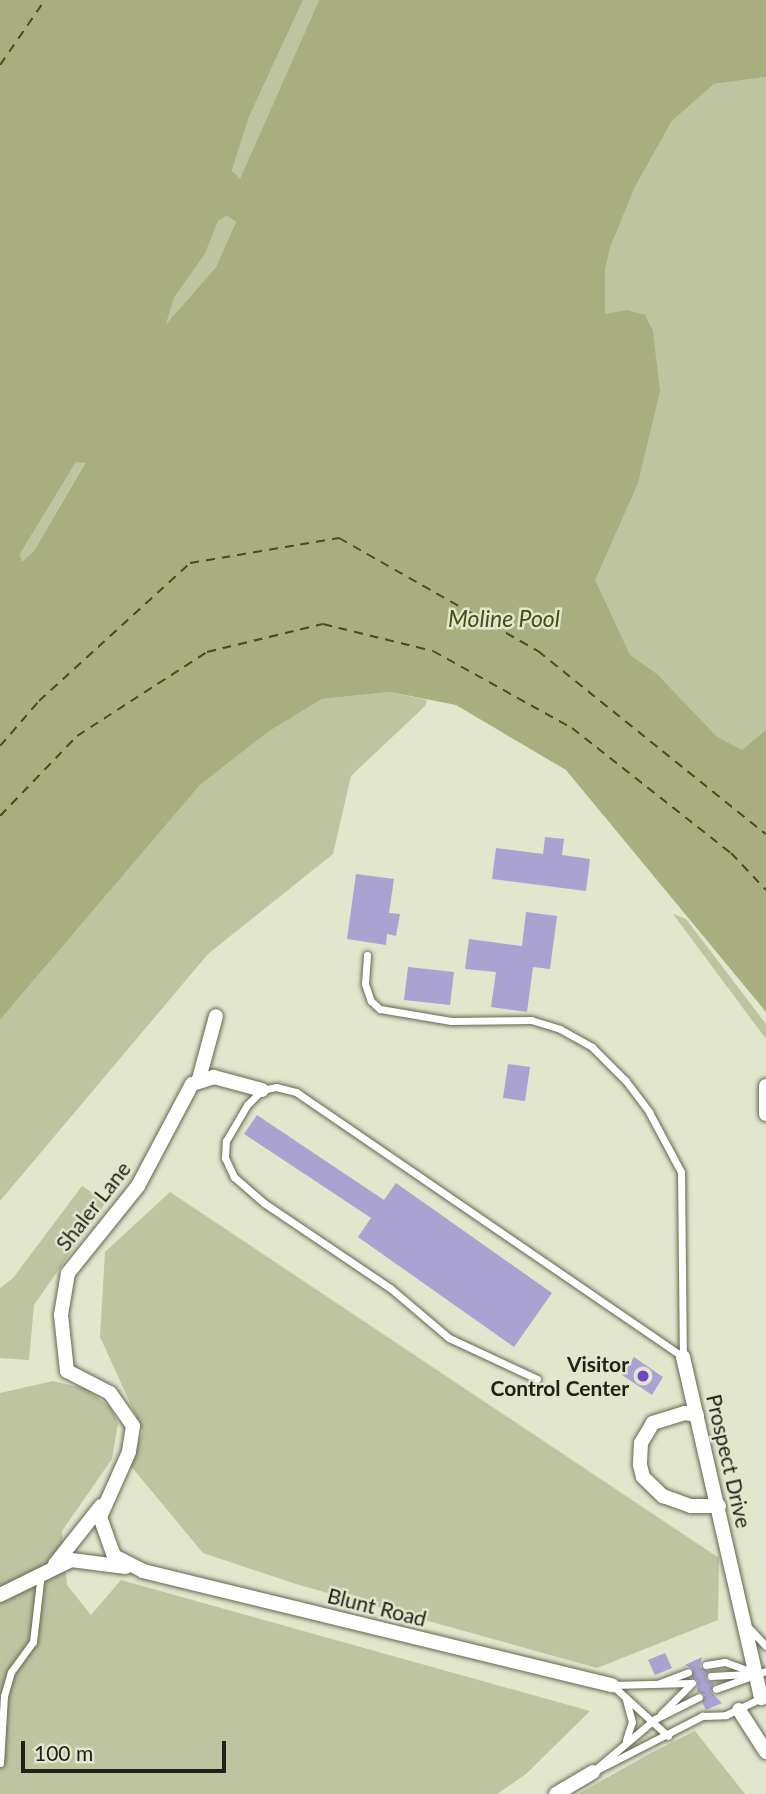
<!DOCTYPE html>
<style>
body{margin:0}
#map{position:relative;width:766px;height:1794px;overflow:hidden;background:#e2e6cc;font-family:Lato,sans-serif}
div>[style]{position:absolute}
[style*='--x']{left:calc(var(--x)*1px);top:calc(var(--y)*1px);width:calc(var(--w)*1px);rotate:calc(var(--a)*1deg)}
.green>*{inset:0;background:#bec4a0}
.water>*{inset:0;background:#a8ae7d}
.ferry>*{height:2px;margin-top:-1px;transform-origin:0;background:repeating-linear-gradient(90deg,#484d14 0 9px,transparent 0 16px)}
.building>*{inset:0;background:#aaa2d0}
.roads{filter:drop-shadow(0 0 2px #636650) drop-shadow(0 0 2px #636650)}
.service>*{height:7px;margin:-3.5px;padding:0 3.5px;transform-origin:3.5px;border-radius:3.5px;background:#fff}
.minor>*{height:14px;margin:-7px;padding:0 7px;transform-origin:7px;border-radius:7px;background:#fff}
.dots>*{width:19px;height:19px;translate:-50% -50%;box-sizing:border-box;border:4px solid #e2e6cc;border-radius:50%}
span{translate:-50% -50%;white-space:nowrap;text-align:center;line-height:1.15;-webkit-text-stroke:5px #e2e6cc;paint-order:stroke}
.street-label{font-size:21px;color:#1f2016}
.poi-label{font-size:21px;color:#1f2016;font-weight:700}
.right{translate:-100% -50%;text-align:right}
.water-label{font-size:23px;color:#484d14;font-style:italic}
.scale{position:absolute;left:21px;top:1741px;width:205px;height:32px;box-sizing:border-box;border:4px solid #1f2016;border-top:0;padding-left:9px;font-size:21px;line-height:24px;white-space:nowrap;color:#1f2016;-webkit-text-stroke:5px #e2e6cc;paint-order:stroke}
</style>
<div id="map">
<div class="green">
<i style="clip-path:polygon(303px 0,319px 0,240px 180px,232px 172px,249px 117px)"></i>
<i style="clip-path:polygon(766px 77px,766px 749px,746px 767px,564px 622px,605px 315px,605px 271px,610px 248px,635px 187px,672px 121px,714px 84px)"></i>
<i style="clip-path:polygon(227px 216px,236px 222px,216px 267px,165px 325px,174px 298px,205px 254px,218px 221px)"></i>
<i style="clip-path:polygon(76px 462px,85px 462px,34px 551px,22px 563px,20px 554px)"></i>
<i style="clip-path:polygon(390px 692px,427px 700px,425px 706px,351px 776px,333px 854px,208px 954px,0 1201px,0 1020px,200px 785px,268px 732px,322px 699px)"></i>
<i style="clip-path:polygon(673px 914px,686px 919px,766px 1024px,766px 1039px)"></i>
<i style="clip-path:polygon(82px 1186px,106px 1202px,34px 1305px,29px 1360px,0 1358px,0 1288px,13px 1278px)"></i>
<i style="clip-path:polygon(170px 1192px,719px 1558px,718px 1620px,597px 1668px,299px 1585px,203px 1553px,130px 1465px,143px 1431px,100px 1337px,105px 1252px)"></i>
<i style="clip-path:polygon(53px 1381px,86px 1389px,110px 1407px,118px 1423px,112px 1459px,62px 1531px,67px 1585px,91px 1615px,121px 1580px,590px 1711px,526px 1774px,497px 1794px,0 1794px,0 1393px)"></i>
<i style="clip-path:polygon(695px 1731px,745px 1794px,578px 1794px,651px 1753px)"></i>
</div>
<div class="water">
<i style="clip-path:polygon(evenodd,0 0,303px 0,249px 117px,232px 171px,240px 179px,319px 0,766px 0,766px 77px,714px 84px,672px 121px,635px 187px,610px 248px,605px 271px,605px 314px,627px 310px,645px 315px,653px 331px,660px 391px,638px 483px,595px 580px,630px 655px,657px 674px,717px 737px,742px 750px,766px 730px,766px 1012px,566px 770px,456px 705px,390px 692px,322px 699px,268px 732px,200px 785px,0 1020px,0 0,227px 216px,236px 222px,216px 267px,166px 324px,174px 298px,205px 254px,218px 221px,227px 216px,0 0,76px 462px,85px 463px,34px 551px,22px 562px,20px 554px,76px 462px)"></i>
</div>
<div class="ferry">
<i style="--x:0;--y:65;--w:79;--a:-55.3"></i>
<i style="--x:0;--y:746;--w:60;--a:-49.1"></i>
<i style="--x:39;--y:701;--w:205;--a:-42.4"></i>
<i style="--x:190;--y:563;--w:151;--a:-9.5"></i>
<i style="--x:339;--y:538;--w:229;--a:29.6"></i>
<i style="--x:538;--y:651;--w:292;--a:38.8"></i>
<i style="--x:0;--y:816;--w:111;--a:-46.1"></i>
<i style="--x:77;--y:736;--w:155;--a:-32.9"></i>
<i style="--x:207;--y:652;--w:119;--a:-13.6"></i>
<i style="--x:323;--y:624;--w:113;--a:13.8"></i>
<i style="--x:433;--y:651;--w:159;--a:29"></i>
<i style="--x:572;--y:728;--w:202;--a:38.2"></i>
<i style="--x:731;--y:853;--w:51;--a:46.6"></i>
</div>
<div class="building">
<i style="clip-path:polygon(545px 837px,564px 839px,562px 855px,590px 859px,586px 891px,492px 879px,496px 848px,543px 854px)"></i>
<i style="clip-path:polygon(356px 874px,394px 879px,389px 913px,400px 914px,396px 936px,387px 934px,386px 945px,347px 939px)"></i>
<i style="clip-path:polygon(526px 912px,557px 916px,550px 969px,533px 967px,527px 1012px,491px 1007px,496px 972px,465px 969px,469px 939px,522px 946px)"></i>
<i style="clip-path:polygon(408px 967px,454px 972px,450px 1005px,404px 1000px)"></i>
<i style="clip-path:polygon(508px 1064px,530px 1067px,525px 1101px,503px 1098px)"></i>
<i style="clip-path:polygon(257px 1115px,384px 1200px,396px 1183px,552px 1293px,514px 1347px,358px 1237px,371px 1218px,244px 1134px)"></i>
<i style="clip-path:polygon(634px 1357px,663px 1377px,652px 1395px,622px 1375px)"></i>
<i style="clip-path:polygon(665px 1653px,672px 1668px,655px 1675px,648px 1660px)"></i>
<i style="clip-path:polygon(702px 1657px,700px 1667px,708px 1671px,706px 1680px,714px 1683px,711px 1692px,722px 1703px,706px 1710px,702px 1702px,705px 1695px,697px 1691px,698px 1681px,691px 1677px,693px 1669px,685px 1665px)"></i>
</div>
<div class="roads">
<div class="service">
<i style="--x:367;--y:955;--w:29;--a:94"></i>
<i style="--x:365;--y:984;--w:18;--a:71"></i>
<i style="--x:371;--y:1001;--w:12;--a:42"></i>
<i style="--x:380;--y:1009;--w:72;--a:9.6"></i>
<i style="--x:451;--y:1021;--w:80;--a:-0.7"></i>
<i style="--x:531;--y:1020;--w:30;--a:17"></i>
<i style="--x:560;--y:1029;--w:37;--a:29"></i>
<i style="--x:592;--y:1047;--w:48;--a:45"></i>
<i style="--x:626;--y:1081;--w:39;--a:53"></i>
<i style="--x:649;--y:1112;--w:68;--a:61.9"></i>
<i style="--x:681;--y:1172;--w:185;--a:89.4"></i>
<i style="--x:537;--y:1379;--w:97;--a:-155"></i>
<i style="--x:449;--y:1338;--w:77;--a:-139.7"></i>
<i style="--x:390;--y:1288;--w:152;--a:-146"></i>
<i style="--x:264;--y:1203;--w:40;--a:-139"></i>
<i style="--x:234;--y:1177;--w:21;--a:-115"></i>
<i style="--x:225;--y:1158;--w:17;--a:-87"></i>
<i style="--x:226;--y:1141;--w:42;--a:-59.7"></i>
<i style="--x:247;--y:1105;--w:21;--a:-45"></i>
<i style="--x:262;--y:1090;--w:14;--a:-12"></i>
<i style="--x:276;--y:1087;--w:21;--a:14"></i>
<i style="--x:296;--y:1092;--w:469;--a:34.4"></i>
<i style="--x:750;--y:1629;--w:23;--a:47"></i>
<i style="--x:706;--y:1665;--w:19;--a:-9"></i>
<i style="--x:725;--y:1662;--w:32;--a:20"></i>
<i style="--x:711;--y:1676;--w:37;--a:-3"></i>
<i style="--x:660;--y:1683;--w:30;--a:-21"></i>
<i style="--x:716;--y:1689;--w:53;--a:-19.8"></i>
<i style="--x:661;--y:1714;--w:44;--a:-45"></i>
<i style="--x:668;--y:1736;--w:76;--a:-137.7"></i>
<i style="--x:612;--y:1685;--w:79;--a:-1.5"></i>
<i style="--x:626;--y:1740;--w:19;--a:-72"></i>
<i style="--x:632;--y:1722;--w:24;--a:-105"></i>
<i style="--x:0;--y:1763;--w:67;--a:-86.6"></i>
<i style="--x:4;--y:1696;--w:25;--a:-74"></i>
<i style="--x:11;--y:1672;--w:37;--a:-54"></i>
<i style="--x:33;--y:1642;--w:69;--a:-83.4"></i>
<i style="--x:597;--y:1768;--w:76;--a:-40.2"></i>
<i style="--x:655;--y:1719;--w:49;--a:-26.6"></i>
<i style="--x:593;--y:1772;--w:123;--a:-27.2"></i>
<i style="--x:702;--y:1716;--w:24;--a:-2"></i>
<i style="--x:726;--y:1715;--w:41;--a:-25.9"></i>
</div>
<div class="minor">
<i style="--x:199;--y:1079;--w:65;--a:-74.9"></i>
<i style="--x:766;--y:1086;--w:28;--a:90"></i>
<i style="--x:262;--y:1090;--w:50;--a:-164.8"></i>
<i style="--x:214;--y:1077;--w:23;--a:162"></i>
<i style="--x:192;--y:1084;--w:115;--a:117.9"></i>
<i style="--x:138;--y:1186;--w:112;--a:128.8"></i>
<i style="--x:68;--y:1273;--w:43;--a:99.5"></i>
<i style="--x:61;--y:1315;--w:56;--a:83.9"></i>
<i style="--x:67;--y:1371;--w:48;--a:27.1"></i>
<i style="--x:110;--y:1393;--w:40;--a:55.1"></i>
<i style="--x:133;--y:1426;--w:26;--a:99"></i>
<i style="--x:129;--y:1452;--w:71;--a:114"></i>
<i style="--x:100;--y:1517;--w:41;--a:70.3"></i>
<i style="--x:114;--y:1556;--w:33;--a:27"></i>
<i style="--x:143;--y:1571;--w:483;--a:13.7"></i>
<i style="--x:683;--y:1357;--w:350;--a:77.1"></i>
<i style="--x:697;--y:1415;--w:12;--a:-171"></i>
<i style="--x:685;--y:1413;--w:34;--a:163"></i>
<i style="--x:653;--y:1423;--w:23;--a:121"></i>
<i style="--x:641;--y:1443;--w:22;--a:93"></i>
<i style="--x:640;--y:1465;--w:12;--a:76"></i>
<i style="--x:643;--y:1477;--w:28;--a:44"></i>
<i style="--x:663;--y:1496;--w:30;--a:20"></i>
<i style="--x:691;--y:1506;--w:28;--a:0"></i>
<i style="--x:55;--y:1564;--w:74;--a:-51.6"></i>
<i style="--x:0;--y:1595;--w:79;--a:-26.2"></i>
<i style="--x:71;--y:1560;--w:55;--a:7.3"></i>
<i style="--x:739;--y:1710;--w:50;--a:57.3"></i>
<i style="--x:556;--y:1794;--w:43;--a:-30.7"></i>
</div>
</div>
<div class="dots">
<i style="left:643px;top:1376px;background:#6c49c2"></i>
</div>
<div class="street-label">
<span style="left:93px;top:1206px;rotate:-52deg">Shaler Lane</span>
<span style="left:729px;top:1461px;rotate:77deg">Prospect Drive</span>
<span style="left:377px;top:1607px;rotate:14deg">Blunt Road</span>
</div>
<div class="poi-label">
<span class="right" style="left:629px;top:1376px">Visitor<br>Control Center</span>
</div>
<div class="water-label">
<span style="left:504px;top:618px">Moline Pool</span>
</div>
<div class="scale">100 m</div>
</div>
